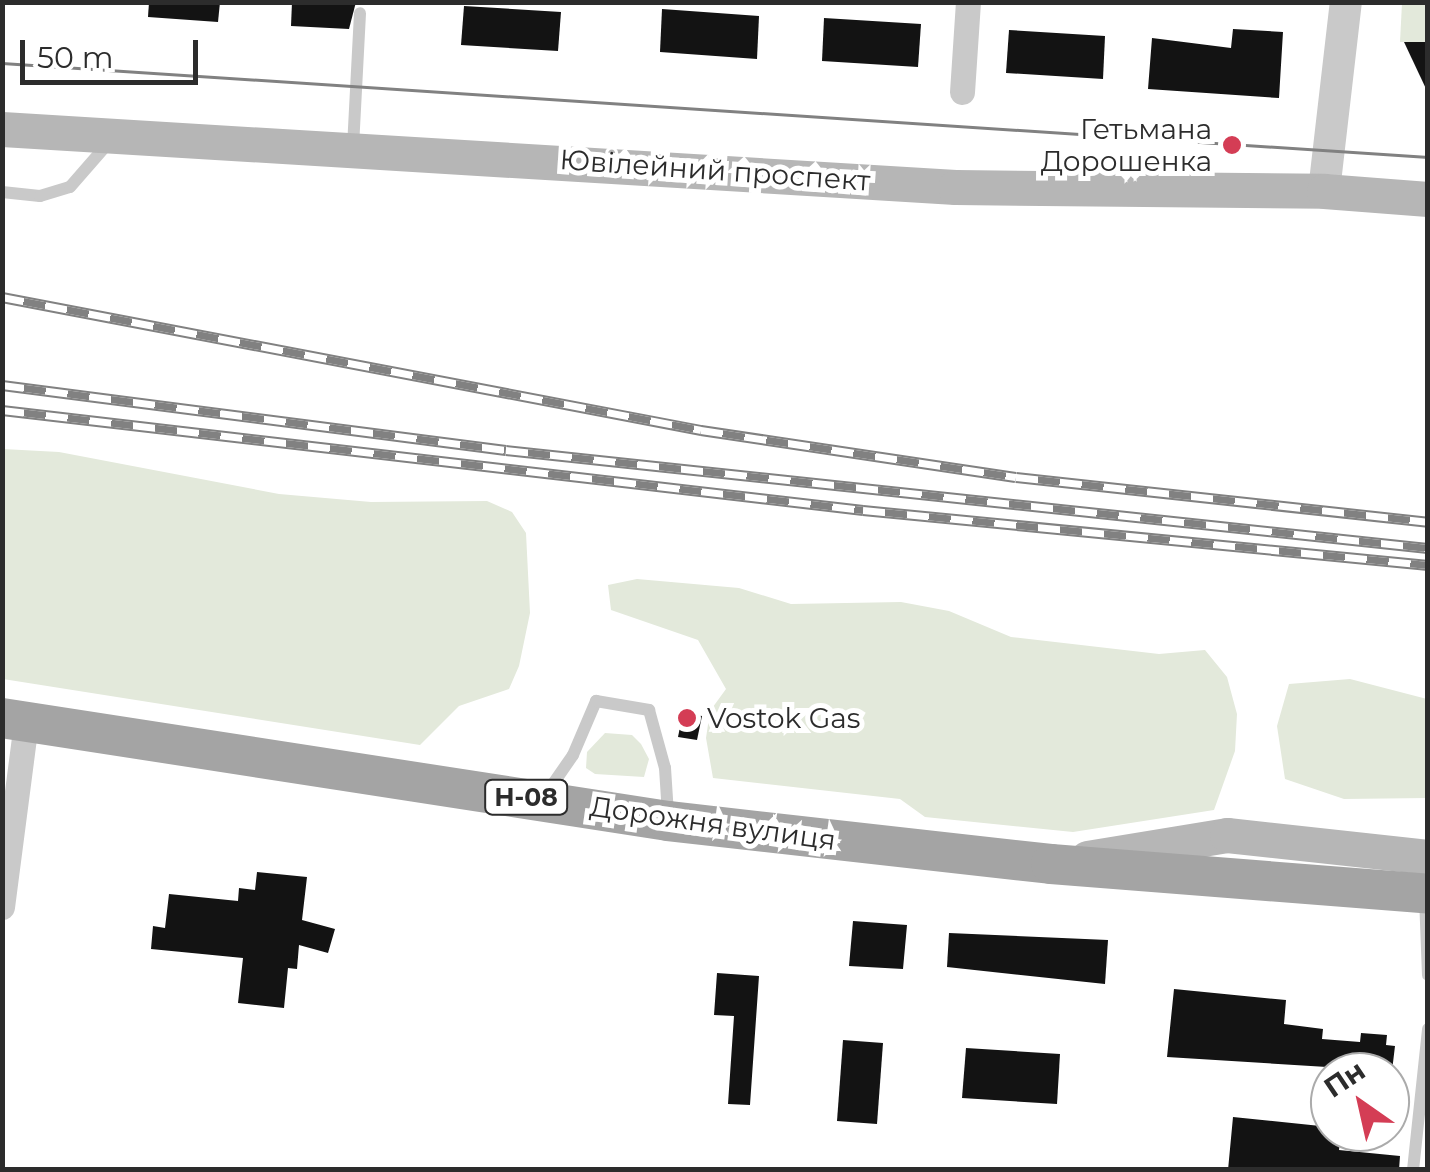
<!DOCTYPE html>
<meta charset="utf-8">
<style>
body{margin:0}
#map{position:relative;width:1430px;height:1172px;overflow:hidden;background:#fff;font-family:Montserrat,sans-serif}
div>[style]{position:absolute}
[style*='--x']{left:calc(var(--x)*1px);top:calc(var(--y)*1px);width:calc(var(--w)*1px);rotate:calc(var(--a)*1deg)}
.green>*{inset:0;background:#e3e9db}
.building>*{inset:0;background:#131313}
.service>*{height:12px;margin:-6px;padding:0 6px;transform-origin:6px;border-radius:6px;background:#c9c9c9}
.minor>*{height:25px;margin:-12.5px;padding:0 12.5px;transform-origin:12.5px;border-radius:12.5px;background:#c9c9c9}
.tertiary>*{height:32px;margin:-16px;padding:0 16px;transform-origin:16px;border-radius:16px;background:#c9c9c9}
.secondary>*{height:35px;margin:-17.5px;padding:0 17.5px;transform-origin:17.5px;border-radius:17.5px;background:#b6b6b6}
.primary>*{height:40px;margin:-20px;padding:0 20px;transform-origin:20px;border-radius:20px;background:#a4a4a4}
.tram>*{height:2.5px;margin:-1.25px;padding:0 1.25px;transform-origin:1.25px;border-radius:1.25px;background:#818181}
.rail>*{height:11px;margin-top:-5.5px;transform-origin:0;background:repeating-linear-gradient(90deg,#fff 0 22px,#818181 0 44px);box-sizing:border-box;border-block:2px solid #818181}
.dots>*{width:28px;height:28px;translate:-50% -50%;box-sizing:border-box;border:5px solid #fff;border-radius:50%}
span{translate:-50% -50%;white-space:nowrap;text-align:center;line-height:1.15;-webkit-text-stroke:10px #fff;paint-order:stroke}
.shield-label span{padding:2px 8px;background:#fff;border:2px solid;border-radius:8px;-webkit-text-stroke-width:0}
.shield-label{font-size:25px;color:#2c2c2c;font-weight:700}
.poi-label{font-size:28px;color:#2c2c2c}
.right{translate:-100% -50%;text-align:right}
.left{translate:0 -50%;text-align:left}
.street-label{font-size:28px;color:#2c2c2c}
.frame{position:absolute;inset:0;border:5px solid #2c2c2c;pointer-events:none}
.north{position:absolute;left:1310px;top:1052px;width:100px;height:100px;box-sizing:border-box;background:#fff;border:2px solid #ababab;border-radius:50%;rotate:326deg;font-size:28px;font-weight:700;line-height:40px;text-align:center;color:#2c2c2c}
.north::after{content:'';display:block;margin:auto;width:35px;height:45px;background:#d43d55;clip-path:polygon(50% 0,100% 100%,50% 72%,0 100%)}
.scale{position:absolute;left:20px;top:40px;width:178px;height:45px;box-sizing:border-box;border:5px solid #2c2c2c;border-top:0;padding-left:12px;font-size:30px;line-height:35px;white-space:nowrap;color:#2c2c2c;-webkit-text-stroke:8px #fff;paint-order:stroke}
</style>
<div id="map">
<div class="green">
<i style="clip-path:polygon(1402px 3px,1427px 3px,1427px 42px,1400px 42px)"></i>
<i style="clip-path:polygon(3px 449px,59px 452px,279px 494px,371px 502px,487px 501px,512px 512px,526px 533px,530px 613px,519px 666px,509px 689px,459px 706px,420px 745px,3px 679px)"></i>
<i style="clip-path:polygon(637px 579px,739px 588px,791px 604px,901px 602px,949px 611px,1011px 637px,1159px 654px,1205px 650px,1227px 677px,1237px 714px,1235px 751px,1214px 810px,1073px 832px,925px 817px,900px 799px,713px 778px,706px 738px,710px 711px,726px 689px,698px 640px,611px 610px,608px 585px)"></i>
<i style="clip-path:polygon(1350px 679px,1427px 699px,1427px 798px,1344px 799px,1285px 779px,1277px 726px,1289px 684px)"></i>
<i style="clip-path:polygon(605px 733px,632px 735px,641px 744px,649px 759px,644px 777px,595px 774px,586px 768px,587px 752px)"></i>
</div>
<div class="building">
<i style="clip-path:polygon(149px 2px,220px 2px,218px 22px,148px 17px)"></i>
<i style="clip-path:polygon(292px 2px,356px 2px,349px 29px,291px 26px)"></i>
<i style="clip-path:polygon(464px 6px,561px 12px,558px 51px,461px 45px)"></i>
<i style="clip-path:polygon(662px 9px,759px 16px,757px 59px,660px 52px)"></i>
<i style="clip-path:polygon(824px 18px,921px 24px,918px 67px,822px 61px)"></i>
<i style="clip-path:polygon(1233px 29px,1283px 32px,1279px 98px,1148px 89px,1152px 38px,1231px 48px)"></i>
<i style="clip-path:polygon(1009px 30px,1105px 36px,1103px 79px,1006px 73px)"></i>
<i style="clip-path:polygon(1404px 42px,1428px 42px,1428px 93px)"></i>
<i style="clip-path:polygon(683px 712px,702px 716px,697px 740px,678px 737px)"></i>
<i style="clip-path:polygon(257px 872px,307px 877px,302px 920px,335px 929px,328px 953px,299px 945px,297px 969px,288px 968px,284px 1008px,238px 1003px,243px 958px,151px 949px,153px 926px,165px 928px,169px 894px,238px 901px,239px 888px,255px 890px)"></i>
<i style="clip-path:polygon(853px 921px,907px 925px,903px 969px,849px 966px)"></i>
<i style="clip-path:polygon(949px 933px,1108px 940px,1105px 984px,947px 967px)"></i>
<i style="clip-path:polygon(717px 973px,759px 976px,750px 1105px,728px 1104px,734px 1016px,714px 1015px)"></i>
<i style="clip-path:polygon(1174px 989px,1286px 1000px,1284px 1024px,1323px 1029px,1322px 1039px,1360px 1042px,1361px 1033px,1387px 1035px,1386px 1045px,1395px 1046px,1392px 1071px,1167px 1057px)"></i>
<i style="clip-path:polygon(843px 1040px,883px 1043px,877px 1124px,837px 1121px)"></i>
<i style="clip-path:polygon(966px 1048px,1060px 1054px,1057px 1104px,962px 1098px)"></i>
<i style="clip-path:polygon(1233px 1117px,1330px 1127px,1341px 1132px,1339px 1150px,1400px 1156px,1399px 1170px,1228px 1170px)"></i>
</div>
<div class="service">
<i style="--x:353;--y:147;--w:134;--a:-87"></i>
<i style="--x:2;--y:192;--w:38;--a:6"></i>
<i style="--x:40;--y:196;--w:31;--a:-17"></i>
<i style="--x:70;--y:187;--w:62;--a:-48.9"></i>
<i style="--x:546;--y:794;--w:47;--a:-55.3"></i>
<i style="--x:573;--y:755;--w:59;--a:-66.9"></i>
<i style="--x:596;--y:701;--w:54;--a:9.6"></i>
<i style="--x:649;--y:710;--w:60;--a:74.6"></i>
<i style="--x:665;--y:768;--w:46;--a:86.3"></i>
<i style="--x:1425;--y:897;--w:78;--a:87.8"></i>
<i style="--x:1413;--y:1170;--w:142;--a:-83.9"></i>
</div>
<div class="minor">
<i style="--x:962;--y:92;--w:90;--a:-86.2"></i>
<i style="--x:2;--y:907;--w:187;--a:-82.6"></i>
</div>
<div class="tertiary">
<i style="--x:1324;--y:191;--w:190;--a:-83.4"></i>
</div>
<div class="secondary">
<i style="--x:2;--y:129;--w:955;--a:3.48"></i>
<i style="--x:955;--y:187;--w:369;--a:0.6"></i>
<i style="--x:1324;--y:191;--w:104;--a:4.4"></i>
<i style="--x:1087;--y:858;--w:142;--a:-9.3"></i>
<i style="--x:1227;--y:835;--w:202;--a:6.2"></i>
</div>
<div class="primary">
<i style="--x:2;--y:718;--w:674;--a:8.79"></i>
<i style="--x:668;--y:821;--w:385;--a:6.4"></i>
<i style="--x:1051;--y:864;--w:378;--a:4.5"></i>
</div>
<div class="tram">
<i style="--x:2;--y:63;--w:1429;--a:3.77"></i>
</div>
<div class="rail">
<i style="--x:2;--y:297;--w:712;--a:10.77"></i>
<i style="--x:701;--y:430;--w:318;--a:8.5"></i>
<i style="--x:1016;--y:477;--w:414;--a:6.2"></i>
<i style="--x:2;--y:385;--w:508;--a:7.35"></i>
<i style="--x:506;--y:450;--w:927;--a:6.07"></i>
<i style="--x:2;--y:410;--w:867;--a:6.62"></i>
<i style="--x:863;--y:510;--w:568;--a:5.56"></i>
</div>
<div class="dots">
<i style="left:1232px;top:145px;background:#d43d55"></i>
<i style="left:687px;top:718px;background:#d43d55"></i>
</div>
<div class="shield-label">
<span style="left:526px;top:797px">Н-08</span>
</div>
<div class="poi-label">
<span class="right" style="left:1212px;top:145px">Гетьмана<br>Дорошенка</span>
<span class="left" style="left:707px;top:718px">Vostok Gas</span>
</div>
<div class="street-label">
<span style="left:715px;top:170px;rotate:4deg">Ювілейний проспект</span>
<span style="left:713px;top:823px;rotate:8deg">Дорожня вулиця</span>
</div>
<div class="frame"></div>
<div class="north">Пн</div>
<div class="scale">50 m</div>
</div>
